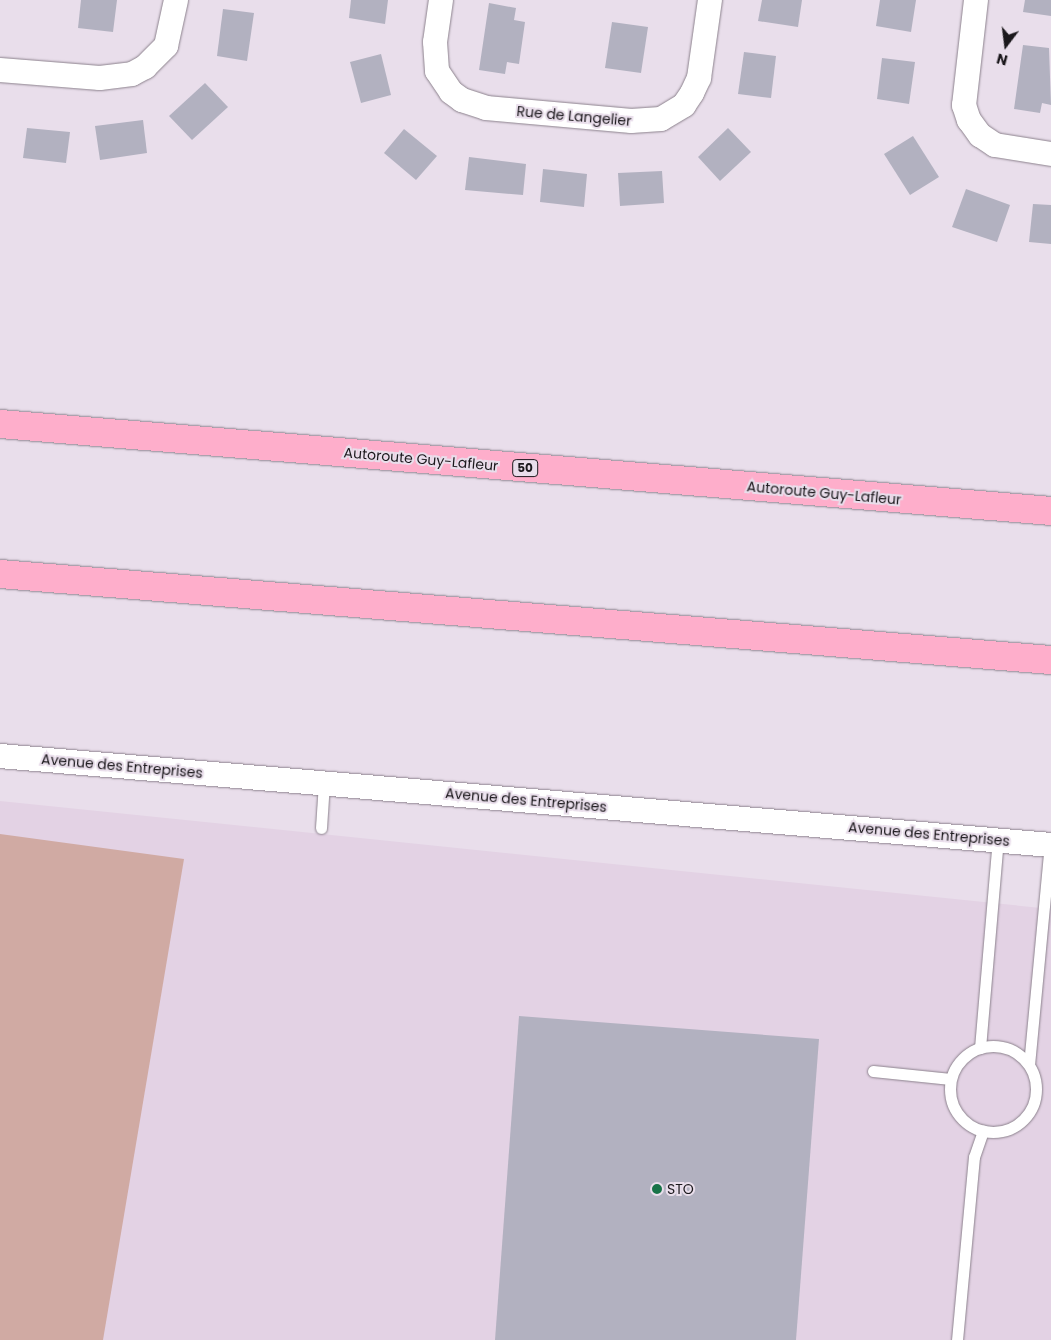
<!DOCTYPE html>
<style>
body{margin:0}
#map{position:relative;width:1051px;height:1340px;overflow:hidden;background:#e9deeb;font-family:Poppins,sans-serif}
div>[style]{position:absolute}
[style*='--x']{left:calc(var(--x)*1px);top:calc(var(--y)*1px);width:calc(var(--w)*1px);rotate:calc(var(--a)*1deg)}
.built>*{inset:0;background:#e3d2e4}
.green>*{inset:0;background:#d0aaa3}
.building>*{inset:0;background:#b2b1c0}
.roads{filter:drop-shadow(0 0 1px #8c828d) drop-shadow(0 0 1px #8c828d)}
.lane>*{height:11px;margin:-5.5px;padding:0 5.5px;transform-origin:5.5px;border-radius:5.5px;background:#fff}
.lane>.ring{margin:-5.5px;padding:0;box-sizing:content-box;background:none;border:11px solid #fff;border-radius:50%}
.street>*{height:24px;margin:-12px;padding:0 12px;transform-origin:12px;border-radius:12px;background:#fff}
.highway>*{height:28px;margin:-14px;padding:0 14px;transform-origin:14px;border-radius:14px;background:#feaecb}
.dots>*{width:14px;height:14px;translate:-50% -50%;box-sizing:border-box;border:2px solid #e9deeb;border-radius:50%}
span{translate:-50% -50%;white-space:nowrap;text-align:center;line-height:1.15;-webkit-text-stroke:4px #e9deeb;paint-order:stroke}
.shield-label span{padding:1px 4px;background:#e9deeb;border:1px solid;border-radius:4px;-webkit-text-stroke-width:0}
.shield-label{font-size:12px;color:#1b181c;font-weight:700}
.street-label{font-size:14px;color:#1b181c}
.poi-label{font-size:14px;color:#1b181c}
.left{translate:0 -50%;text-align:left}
.north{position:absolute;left:981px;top:20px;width:50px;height:50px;-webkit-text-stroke:4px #e9deeb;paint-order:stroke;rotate:195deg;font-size:14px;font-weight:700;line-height:20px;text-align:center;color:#1b181c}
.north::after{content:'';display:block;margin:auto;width:18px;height:22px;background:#1b181c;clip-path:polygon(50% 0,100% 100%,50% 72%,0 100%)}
</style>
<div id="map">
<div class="built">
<i style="clip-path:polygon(0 801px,1051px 909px,1051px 1340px,0 1340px)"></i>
</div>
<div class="green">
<i style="clip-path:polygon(0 834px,184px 859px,103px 1340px,0 1340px)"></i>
</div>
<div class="building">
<i style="clip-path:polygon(81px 0,117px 0,113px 32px,78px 28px)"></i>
<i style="clip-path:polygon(351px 0,388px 0,385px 24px,349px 18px)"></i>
<i style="clip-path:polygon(762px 0,802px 0,798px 27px,758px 21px)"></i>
<i style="clip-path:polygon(880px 0,916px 0,911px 32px,876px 26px)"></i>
<i style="clip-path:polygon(1025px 0,1051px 0,1051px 16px,1023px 12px)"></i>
<i style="clip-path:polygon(489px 3px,516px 8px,514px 20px,525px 22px,519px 64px,507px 62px,505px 74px,479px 70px)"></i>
<i style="clip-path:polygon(223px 9px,254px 13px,247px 61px,217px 56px)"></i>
<i style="clip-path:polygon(612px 22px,648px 27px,641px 73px,605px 68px)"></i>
<i style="clip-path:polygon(1023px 45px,1049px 48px,1051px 105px,1042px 103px,1040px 113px,1014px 109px)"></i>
<i style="clip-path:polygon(744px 52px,776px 56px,771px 98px,738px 94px)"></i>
<i style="clip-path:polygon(381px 54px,391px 95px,361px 103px,350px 62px)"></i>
<i style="clip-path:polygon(882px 58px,915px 62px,909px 104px,877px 99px)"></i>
<i style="clip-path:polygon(205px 83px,228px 107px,192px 140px,169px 116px)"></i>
<i style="clip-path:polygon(143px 120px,147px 153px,100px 160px,95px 126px)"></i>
<i style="clip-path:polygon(27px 128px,70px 132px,66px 163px,23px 158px)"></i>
<i style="clip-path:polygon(728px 128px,751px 152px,720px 181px,698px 157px)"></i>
<i style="clip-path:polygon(404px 129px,437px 156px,416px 180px,384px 153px)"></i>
<i style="clip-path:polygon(913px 136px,939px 177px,910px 195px,884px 154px)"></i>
<i style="clip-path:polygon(469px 157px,526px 164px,523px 195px,465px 190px)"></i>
<i style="clip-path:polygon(543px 169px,587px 174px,584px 207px,540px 202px)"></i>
<i style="clip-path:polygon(662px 171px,664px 203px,620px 206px,618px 173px)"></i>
<i style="clip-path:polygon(966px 189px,1010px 205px,997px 242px,952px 227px)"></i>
<i style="clip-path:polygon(1033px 204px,1051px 205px,1051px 244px,1029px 242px)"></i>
<i style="clip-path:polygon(519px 1016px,819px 1039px,796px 1340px,495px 1340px)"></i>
</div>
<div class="roads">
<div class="lane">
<i style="--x:321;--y:828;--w:45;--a:-86.2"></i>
<i class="ring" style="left:950px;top:1046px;width:75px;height:75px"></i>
<i style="--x:980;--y:1048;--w:209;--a:-85.1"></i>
<i style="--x:1029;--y:1065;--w:222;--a:-84.6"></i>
<i style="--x:873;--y:1071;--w:78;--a:5.9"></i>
<i style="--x:957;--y:1340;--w:184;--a:-84.7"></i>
<i style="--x:974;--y:1157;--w:28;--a:-71"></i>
</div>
<div class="street">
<i style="--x:441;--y:0;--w:42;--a:98.1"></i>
<i style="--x:435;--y:42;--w:29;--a:86"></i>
<i style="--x:437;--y:71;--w:25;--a:56"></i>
<i style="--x:451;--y:92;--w:14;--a:36"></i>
<i style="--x:462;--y:100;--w:25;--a:18"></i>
<i style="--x:486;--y:108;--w:146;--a:5.1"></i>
<i style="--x:631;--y:121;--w:30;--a:-4"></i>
<i style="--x:661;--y:119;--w:27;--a:-31"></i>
<i style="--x:684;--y:105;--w:14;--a:-56"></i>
<i style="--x:692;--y:93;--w:17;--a:-65"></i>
<i style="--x:699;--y:78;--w:79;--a:-82"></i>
<i style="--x:976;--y:0;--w:106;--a:96.5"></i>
<i style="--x:964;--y:105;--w:16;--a:72"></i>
<i style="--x:969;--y:120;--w:19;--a:54"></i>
<i style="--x:980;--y:135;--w:18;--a:34"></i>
<i style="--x:995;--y:145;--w:57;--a:9.1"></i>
<i style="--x:0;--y:70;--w:100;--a:4.6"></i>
<i style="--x:100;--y:78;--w:32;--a:-7"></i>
<i style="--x:132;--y:74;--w:15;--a:-28"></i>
<i style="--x:145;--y:67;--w:30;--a:-45"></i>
<i style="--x:166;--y:46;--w:47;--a:-77.7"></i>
<i style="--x:0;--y:756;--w:1055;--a:4.84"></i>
</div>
<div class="highway">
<i style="--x:0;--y:424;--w:1055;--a:4.73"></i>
<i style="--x:0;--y:574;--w:1055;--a:4.68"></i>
</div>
</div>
<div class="dots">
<i style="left:657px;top:1189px;background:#187348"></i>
</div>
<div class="shield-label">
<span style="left:525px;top:468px">50</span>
</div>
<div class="street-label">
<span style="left:574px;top:116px;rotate:5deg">Rue de Langelier</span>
<span style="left:421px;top:459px;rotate:5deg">Autoroute Guy-Lafleur</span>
<span style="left:824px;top:493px;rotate:5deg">Autoroute Guy-Lafleur</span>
<span style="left:122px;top:766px;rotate:5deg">Avenue des Entreprises</span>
<span style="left:526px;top:800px;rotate:5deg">Avenue des Entreprises</span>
<span style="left:929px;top:834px;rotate:5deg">Avenue des Entreprises</span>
</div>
<div class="poi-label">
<span class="left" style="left:667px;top:1189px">STO</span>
</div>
<div class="north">N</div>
</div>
